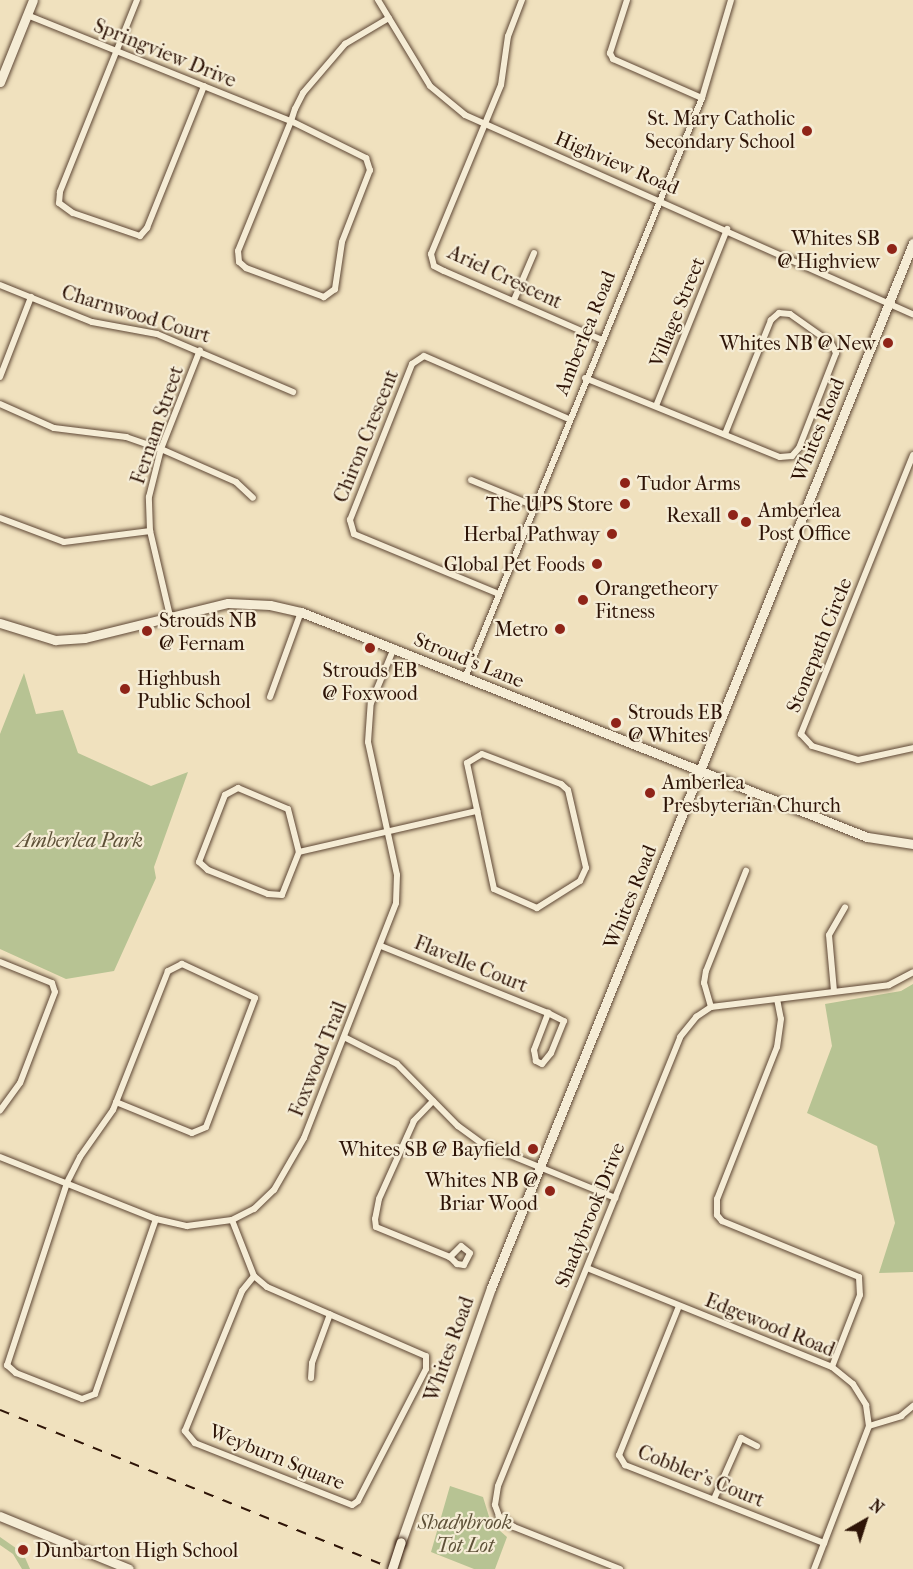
<!DOCTYPE html>
<style>
body{margin:0}
#map{position:relative;width:913px;height:1569px;overflow:hidden;background:#f0e1be;font-family:"IM FELL French Canon",serif}
div>[style]{position:absolute}
[style*='--x']{left:calc(var(--x)*1px);top:calc(var(--y)*1px);width:calc(var(--w)*1px);rotate:calc(var(--a)*1deg)}
.green>*{inset:0;background:#b7c393}
.roads{filter:drop-shadow(0 0 2px #5e4735) drop-shadow(0 0 2px #5e4735)}
.street>*{height:6px;margin:-3px;padding:0 3px;transform-origin:3px;border-radius:3px;background:#f5ecd5}
.secondary>*{height:9px;margin:-4.5px;padding:0 4.5px;transform-origin:4.5px;border-radius:4.5px;background:#f5ecd5}
.rail>*{height:2px;margin-top:-1px;transform-origin:0;background:repeating-linear-gradient(90deg,#2e1407 0 10px,transparent 0 20px)}
.bridges{filter:drop-shadow(0 0 2px #2e1407) drop-shadow(0 0 2px #2e1407)}
.secondary-bridge>*{height:9px;margin:-4.5px;padding:0 4.5px;transform-origin:4.5px;border-radius:4.5px;background:#f5ecd5}
.dots>*{width:16px;height:16px;translate:-50% -50%;box-sizing:border-box;border:3px solid #f5ecd5;border-radius:50%}
span{translate:-50% -50%;white-space:nowrap;text-align:center;line-height:1.15;-webkit-text-stroke:4.5px #f5ecd5;paint-order:stroke}
.street-label{font-size:20px;color:#2e1407}
.poi-label{font-size:20px;color:#2e1407}
.right{translate:-100% -50%;text-align:right}
.left{translate:0 -50%;text-align:left}
.park-label{font-size:20px;color:#5e5138;font-style:italic}
.north{position:absolute;left:835px;top:1491px;width:60px;height:60px;-webkit-text-stroke:4px #f5ecd5;paint-order:stroke;rotate:39deg;font-size:16px;font-weight:700;line-height:24px;text-align:center;color:#2e1407}
.north::after{content:'';display:block;margin:auto;width:21px;height:27px;background:#2e1407;clip-path:polygon(50% 0,100% 100%,50% 72%,0 100%)}
</style>
<div id="map">
<div class="green">
<i style="clip-path:polygon(24px 673px,36px 714px,63px 710px,78px 753px,151px 786px,188px 772px,154px 867px,156px 878px,114px 971px,66px 979px,0 949px,0 734px)"></i>
<i style="clip-path:polygon(913px 984px,913px 1272px,879px 1273px,895px 1223px,877px 1146px,807px 1113px,832px 1046px,825px 1004px,901px 991px)"></i>
<i style="clip-path:polygon(450px 1486px,483px 1497px,491px 1523px,507px 1537px,495px 1569px,474px 1569px,431px 1552px)"></i>
<i style="clip-path:polygon(0 1537px,23px 1553px,30px 1569px,22px 1569px,13px 1554px,0 1545px)"></i>
</div>
<div class="roads">
<div class="street">
<i style="--x:137;--y:0;--w:207;--a:111.9"></i>
<i style="--x:60;--y:192;--w:11;--a:95"></i>
<i style="--x:59;--y:203;--w:17;--a:36"></i>
<i style="--x:73;--y:213;--w:71;--a:18.9"></i>
<i style="--x:140;--y:236;--w:11;--a:-49"></i>
<i style="--x:147;--y:228;--w:153;--a:-68.1"></i>
<i style="--x:378;--y:0;--w:100;--a:58.8"></i>
<i style="--x:430;--y:86;--w:45;--a:39.6"></i>
<i style="--x:465;--y:115;--w:490;--a:24"></i>
<i style="--x:522;--y:0;--w:39;--a:111"></i>
<i style="--x:508;--y:36;--w:49;--a:98.1"></i>
<i style="--x:501;--y:85;--w:183;--a:112.5"></i>
<i style="--x:431;--y:254;--w:12;--a:76"></i>
<i style="--x:434;--y:266;--w:11;--a:27"></i>
<i style="--x:444;--y:271;--w:170;--a:23.6"></i>
<i style="--x:627;--y:0;--w:56;--a:107.8"></i>
<i style="--x:610;--y:53;--w:7;--a:63"></i>
<i style="--x:613;--y:59;--w:97;--a:23.7"></i>
<i style="--x:27;--y:15;--w:284;--a:21.9"></i>
<i style="--x:291;--y:121;--w:84;--a:26.3"></i>
<i style="--x:366;--y:158;--w:13;--a:72"></i>
<i style="--x:370;--y:170;--w:77;--a:111.3"></i>
<i style="--x:342;--y:242;--w:48;--a:98.5"></i>
<i style="--x:335;--y:289;--w:14;--a:144"></i>
<i style="--x:324;--y:297;--w:83;--a:-159.6"></i>
<i style="--x:246;--y:268;--w:9;--a:-139"></i>
<i style="--x:239;--y:262;--w:11;--a:-95"></i>
<i style="--x:238;--y:251;--w:140;--a:-67.8"></i>
<i style="--x:291;--y:121;--w:13;--a:-72"></i>
<i style="--x:295;--y:109;--w:18;--a:-63"></i>
<i style="--x:303;--y:93;--w:65;--a:-49.4"></i>
<i style="--x:345;--y:44;--w:51;--a:-30.6"></i>
<i style="--x:0;--y:285;--w:99;--a:21.9"></i>
<i style="--x:92;--y:322;--w:66;--a:10.5"></i>
<i style="--x:157;--y:334;--w:148;--a:23.1"></i>
<i style="--x:514;--y:300;--w:51;--a:-66.9"></i>
<i style="--x:0;--y:377;--w:86;--a:-68.8"></i>
<i style="--x:585;--y:378;--w:210;--a:22.1"></i>
<i style="--x:780;--y:457;--w:12;--a:-5"></i>
<i style="--x:792;--y:456;--w:11;--a:-49"></i>
<i style="--x:799;--y:448;--w:102;--a:-68.7"></i>
<i style="--x:836;--y:353;--w:11;--a:-117"></i>
<i style="--x:831;--y:343;--w:50;--a:-144.7"></i>
<i style="--x:790;--y:314;--w:11;--a:-175"></i>
<i style="--x:779;--y:313;--w:11;--a:139"></i>
<i style="--x:771;--y:320;--w:123;--a:112"></i>
<i style="--x:0;--y:404;--w:59;--a:24"></i>
<i style="--x:54;--y:428;--w:73;--a:7.1"></i>
<i style="--x:126;--y:437;--w:37;--a:19"></i>
<i style="--x:161;--y:449;--w:82;--a:23.7"></i>
<i style="--x:236;--y:482;--w:23;--a:43"></i>
<i style="--x:656;--y:406;--w:191;--a:-68.1"></i>
<i style="--x:913;--y:455;--w:301;--a:111.9"></i>
<i style="--x:801;--y:734;--w:16;--a:47"></i>
<i style="--x:812;--y:746;--w:48;--a:16.9"></i>
<i style="--x:858;--y:760;--w:56;--a:-12.3"></i>
<i style="--x:471;--y:480;--w:68;--a:22.4"></i>
<i style="--x:0;--y:518;--w:68;--a:20.6"></i>
<i style="--x:64;--y:542;--w:87;--a:-7.3"></i>
<i style="--x:499;--y:594;--w:157;--a:-157.5"></i>
<i style="--x:354;--y:534;--w:15;--a:-106"></i>
<i style="--x:350;--y:520;--w:168;--a:-68.3"></i>
<i style="--x:412;--y:364;--w:14;--a:-34"></i>
<i style="--x:424;--y:356;--w:158;--a:23.5"></i>
<i style="--x:170;--y:616;--w:87;--a:-103.2"></i>
<i style="--x:150;--y:531;--w:34;--a:-92"></i>
<i style="--x:149;--y:497;--w:49;--a:-76"></i>
<i style="--x:161;--y:449;--w:106;--a:-68.5"></i>
<i style="--x:465;--y:678;--w:627;--a:-67.77"></i>
<i style="--x:702;--y:98;--w:102;--a:-73.5"></i>
<i style="--x:270;--y:697;--w:90;--a:-70"></i>
<i style="--x:482;--y:754;--w:85;--a:20.8"></i>
<i style="--x:561;--y:784;--w:9;--a:41"></i>
<i style="--x:568;--y:790;--w:80;--a:77"></i>
<i style="--x:586;--y:868;--w:14;--a:115"></i>
<i style="--x:580;--y:881;--w:51;--a:147.9"></i>
<i style="--x:537;--y:908;--w:47;--a:-156.2"></i>
<i style="--x:494;--y:889;--w:129;--a:-102.1"></i>
<i style="--x:467;--y:763;--w:17;--a:-31"></i>
<i style="--x:238;--y:788;--w:54;--a:22.8"></i>
<i style="--x:288;--y:809;--w:44;--a:75.7"></i>
<i style="--x:299;--y:852;--w:46;--a:111.6"></i>
<i style="--x:282;--y:895;--w:14;--a:-176"></i>
<i style="--x:268;--y:894;--w:65;--a:-158.2"></i>
<i style="--x:208;--y:870;--w:12;--a:-138"></i>
<i style="--x:199;--y:862;--w:72;--a:-68.8"></i>
<i style="--x:225;--y:795;--w:15;--a:-28"></i>
<i style="--x:299;--y:852;--w:183;--a:-13"></i>
<i style="--x:381;--y:946;--w:180;--a:21.9"></i>
<i style="--x:548;--y:1013;--w:18;--a:27"></i>
<i style="--x:564;--y:1021;--w:35;--a:112"></i>
<i style="--x:551;--y:1053;--w:14;--a:129"></i>
<i style="--x:542;--y:1064;--w:7;--a:-153"></i>
<i style="--x:536;--y:1061;--w:11;--a:-100"></i>
<i style="--x:534;--y:1050;--w:40;--a:-69"></i>
<i style="--x:0;--y:962;--w:56;--a:22"></i>
<i style="--x:52;--y:983;--w:9;--a:72"></i>
<i style="--x:55;--y:992;--w:97;--a:111"></i>
<i style="--x:20;--y:1083;--w:34;--a:126"></i>
<i style="--x:834;--y:991;--w:56;--a:-95.1"></i>
<i style="--x:829;--y:935;--w:32;--a:-60"></i>
<i style="--x:777;--y:999;--w:20;--a:79"></i>
<i style="--x:781;--y:1019;--w:28;--a:98"></i>
<i style="--x:777;--y:1047;--w:163;--a:111.5"></i>
<i style="--x:717;--y:1199;--w:16;--a:90"></i>
<i style="--x:717;--y:1215;--w:8;--a:50"></i>
<i style="--x:722;--y:1221;--w:148;--a:22.2"></i>
<i style="--x:859;--y:1277;--w:18;--a:87"></i>
<i style="--x:860;--y:1295;--w:77;--a:111.3"></i>
<i style="--x:711;--y:1007;--w:25;--a:-106"></i>
<i style="--x:704;--y:983;--w:12;--a:-81"></i>
<i style="--x:706;--y:971;--w:108;--a:-68.2"></i>
<i style="--x:344;--y:1037;--w:59;--a:27"></i>
<i style="--x:397;--y:1064;--w:87;--a:45.5"></i>
<i style="--x:458;--y:1126;--w:31;--a:36"></i>
<i style="--x:483;--y:1144;--w:143;--a:22.2"></i>
<i style="--x:433;--y:1101;--w:28;--a:134"></i>
<i style="--x:414;--y:1121;--w:85;--a:114.2"></i>
<i style="--x:379;--y:1199;--w:20;--a:101"></i>
<i style="--x:375;--y:1219;--w:8;--a:83"></i>
<i style="--x:376;--y:1227;--w:80;--a:22.1"></i>
<i style="--x:450;--y:1257;--w:10;--a:45"></i>
<i style="--x:457;--y:1264;--w:7;--a:8"></i>
<i style="--x:464;--y:1265;--w:13;--a:-63"></i>
<i style="--x:470;--y:1253;--w:11;--a:-142"></i>
<i style="--x:461;--y:1246;--w:16;--a:135"></i>
<i style="--x:116;--y:1102;--w:82;--a:22.2"></i>
<i style="--x:192;--y:1133;--w:15;--a:-23"></i>
<i style="--x:206;--y:1127;--w:138;--a:-69.2"></i>
<i style="--x:255;--y:998;--w:81;--a:-155"></i>
<i style="--x:182;--y:964;--w:16;--a:153"></i>
<i style="--x:168;--y:971;--w:149;--a:111.6"></i>
<i style="--x:113;--y:1110;--w:57;--a:125.1"></i>
<i style="--x:80;--y:1157;--w:29;--a:117"></i>
<i style="--x:67;--y:1183;--w:192;--a:108.2"></i>
<i style="--x:7;--y:1365;--w:12;--a:42"></i>
<i style="--x:16;--y:1373;--w:71;--a:21.5"></i>
<i style="--x:82;--y:1399;--w:14;--a:-21"></i>
<i style="--x:95;--y:1394;--w:185;--a:-70.8"></i>
<i style="--x:0;--y:1157;--w:168;--a:21.7"></i>
<i style="--x:156;--y:1219;--w:32;--a:13"></i>
<i style="--x:187;--y:1226;--w:45;--a:-7.6"></i>
<i style="--x:232;--y:1220;--w:25;--a:-27"></i>
<i style="--x:254;--y:1209;--w:28;--a:-44"></i>
<i style="--x:274;--y:1190;--w:60;--a:-60"></i>
<i style="--x:304;--y:1138;--w:252;--a:-68.6"></i>
<i style="--x:396;--y:903;--w:28;--a:-88"></i>
<i style="--x:397;--y:875;--w:136;--a:-102.3"></i>
<i style="--x:368;--y:742;--w:39;--a:-86"></i>
<i style="--x:371;--y:703;--w:60;--a:-67.3"></i>
<i style="--x:232;--y:1220;--w:60;--a:68.6"></i>
<i style="--x:254;--y:1276;--w:17;--a:40"></i>
<i style="--x:267;--y:1287;--w:173;--a:23.5"></i>
<i style="--x:426;--y:1356;--w:13;--a:90"></i>
<i style="--x:426;--y:1369;--w:148;--a:117.3"></i>
<i style="--x:358;--y:1501;--w:7;--a:146"></i>
<i style="--x:352;--y:1505;--w:169;--a:-158.5"></i>
<i style="--x:195;--y:1443;--w:16;--a:-130"></i>
<i style="--x:185;--y:1431;--w:151;--a:-67.8"></i>
<i style="--x:242;--y:1291;--w:19;--a:-51"></i>
<i style="--x:587;--y:1268;--w:264;--a:22"></i>
<i style="--x:832;--y:1367;--w:27;--a:39"></i>
<i style="--x:853;--y:1384;--w:25;--a:58"></i>
<i style="--x:866;--y:1405;--w:21;--a:82"></i>
<i style="--x:869;--y:1426;--w:153;--a:111"></i>
<i style="--x:679;--y:1306;--w:161;--a:111.9"></i>
<i style="--x:619;--y:1455;--w:12;--a:59"></i>
<i style="--x:625;--y:1465;--w:214;--a:21.4"></i>
<i style="--x:311;--y:1378;--w:15;--a:-86"></i>
<i style="--x:312;--y:1363;--w:52;--a:-69.8"></i>
<i style="--x:869;--y:1426;--w:34;--a:-17"></i>
<i style="--x:901;--y:1416;--w:16;--a:-40"></i>
<i style="--x:714;--y:1499;--w:67;--a:-66.1"></i>
<i style="--x:741;--y:1438;--w:18;--a:27"></i>
<i style="--x:620;--y:1569;--w:114;--a:-158.4"></i>
<i style="--x:514;--y:1527;--w:19;--a:-144"></i>
<i style="--x:499;--y:1516;--w:12;--a:-110"></i>
<i style="--x:495;--y:1505;--w:19;--a:-81"></i>
<i style="--x:498;--y:1486;--w:484;--a:-67.9"></i>
<i style="--x:680;--y:1037;--w:26;--a:-51"></i>
<i style="--x:696;--y:1017;--w:18;--a:-34"></i>
<i style="--x:711;--y:1007;--w:179;--a:-7"></i>
<i style="--x:889;--y:985;--w:27;--a:-28"></i>
</div>
<div class="secondary">
<i style="--x:0;--y:82;--w:88;--a:-68.1"></i>
<i style="--x:0;--y:623;--w:58;--a:17.2"></i>
<i style="--x:55;--y:640;--w:30;--a:-4"></i>
<i style="--x:85;--y:638;--w:147;--a:-13.8"></i>
<i style="--x:228;--y:603;--w:42;--a:2.7"></i>
<i style="--x:270;--y:605;--w:32;--a:13"></i>
<i style="--x:301;--y:612;--w:609;--a:21.68"></i>
<i style="--x:867;--y:837;--w:47;--a:8.7"></i>
<i style="--x:0;--y:1516;--w:139;--a:22.3"></i>
<i style="--x:401;--y:1542;--w:269;--a:-70.5"></i>
<i style="--x:491;--y:1288;--w:1127;--a:-68.01"></i>
</div>
</div>
<div class="rail">
<i style="--x:0;--y:1410;--w:425;--a:22"></i>
</div>
<div class="bridges">
<div class="secondary-bridge">
<i style="--x:392;--y:1569;--w:28;--a:-72"></i>
</div>
</div>
<div class="dots">
<i style="left:807px;top:131px;background:#8f2418"></i>
<i style="left:892px;top:249px;background:#8f2418"></i>
<i style="left:888px;top:343px;background:#8f2418"></i>
<i style="left:625px;top:483px;background:#8f2418"></i>
<i style="left:625px;top:504px;background:#8f2418"></i>
<i style="left:733px;top:515px;background:#8f2418"></i>
<i style="left:746px;top:522px;background:#8f2418"></i>
<i style="left:612px;top:534px;background:#8f2418"></i>
<i style="left:597px;top:564px;background:#8f2418"></i>
<i style="left:583px;top:600px;background:#8f2418"></i>
<i style="left:560px;top:629px;background:#8f2418"></i>
<i style="left:147px;top:631px;background:#8f2418"></i>
<i style="left:370px;top:648px;background:#8f2418"></i>
<i style="left:125px;top:689px;background:#8f2418"></i>
<i style="left:616px;top:723px;background:#8f2418"></i>
<i style="left:650px;top:793px;background:#8f2418"></i>
<i style="left:533px;top:1149px;background:#8f2418"></i>
<i style="left:550px;top:1191px;background:#8f2418"></i>
<i style="left:23px;top:1550px;background:#8f2418"></i>
</div>
<div class="street-label">
<span style="left:165px;top:53px;rotate:22deg">Springview Drive</span>
<span style="left:617px;top:163px;rotate:23deg">Highview Road</span>
<span style="left:505px;top:277px;rotate:25deg">Ariel Crescent</span>
<span style="left:677px;top:312px;rotate:-68deg">Village Street</span>
<span style="left:136px;top:314px;rotate:17deg">Charnwood Court</span>
<span style="left:585px;top:333px;rotate:-68deg">Amberlea Road</span>
<span style="left:157px;top:425px;rotate:-71deg">Fernam Street</span>
<span style="left:818px;top:430px;rotate:-68deg">Whites Road</span>
<span style="left:366px;top:436px;rotate:-68deg">Chiron Crescent</span>
<span style="left:819px;top:645px;rotate:-68deg">Stonepath Circle</span>
<span style="left:469px;top:660px;rotate:22deg">Stroud's Lane</span>
<span style="left:630px;top:897px;rotate:-68deg">Whites Road</span>
<span style="left:471px;top:964px;rotate:22deg">Flavelle Court</span>
<span style="left:318px;top:1059px;rotate:-68deg">Foxwood Trail</span>
<span style="left:590px;top:1215px;rotate:-68deg">Shadybrook Drive</span>
<span style="left:770px;top:1325px;rotate:22deg">Edgewood Road</span>
<span style="left:449px;top:1349px;rotate:-70deg">Whites Road</span>
<span style="left:277px;top:1457px;rotate:22deg">Weyburn Square</span>
<span style="left:701px;top:1476px;rotate:22deg">Cobbler's Court</span>
</div>
<div class="poi-label">
<span class="right" style="left:795px;top:130px">St. Mary Catholic<br>Secondary School</span>
<span class="right" style="left:880px;top:250px">Whites SB<br>@ Highview</span>
<span class="right" style="left:876px;top:343px">Whites NB @ New</span>
<span class="left" style="left:637px;top:483px">Tudor Arms</span>
<span class="right" style="left:613px;top:504px">The UPS Store</span>
<span class="left" style="left:758px;top:522px">Amberlea<br>Post Office</span>
<span class="right" style="left:721px;top:515px">Rexall</span>
<span class="right" style="left:600px;top:534px">Herbal Pathway</span>
<span class="right" style="left:585px;top:564px">Global Pet Foods</span>
<span class="left" style="left:595px;top:600px">Orangetheory<br>Fitness</span>
<span class="left" style="left:159px;top:632px">Strouds NB<br>@ Fernam</span>
<span class="right" style="left:548px;top:629px">Metro</span>
<span style="left:370px;top:682px">Strouds EB<br>@ Foxwood</span>
<span class="left" style="left:137px;top:690px">Highbush<br>Public School</span>
<span class="left" style="left:628px;top:724px">Strouds EB<br>@ Whites</span>
<span class="left" style="left:662px;top:794px">Amberlea<br>Presbyterian Church</span>
<span class="right" style="left:521px;top:1149px">Whites SB @ Bayfield</span>
<span class="right" style="left:538px;top:1192px">Whites NB @<br>Briar Wood</span>
<span class="left" style="left:35px;top:1550px">Dunbarton High School</span>
</div>
<div class="park-label">
<span style="left:80px;top:840px">Amberlea Park</span>
<span style="left:465px;top:1534px">Shadybrook<br>Tot Lot</span>
</div>
<div class="north">N</div>
</div>
